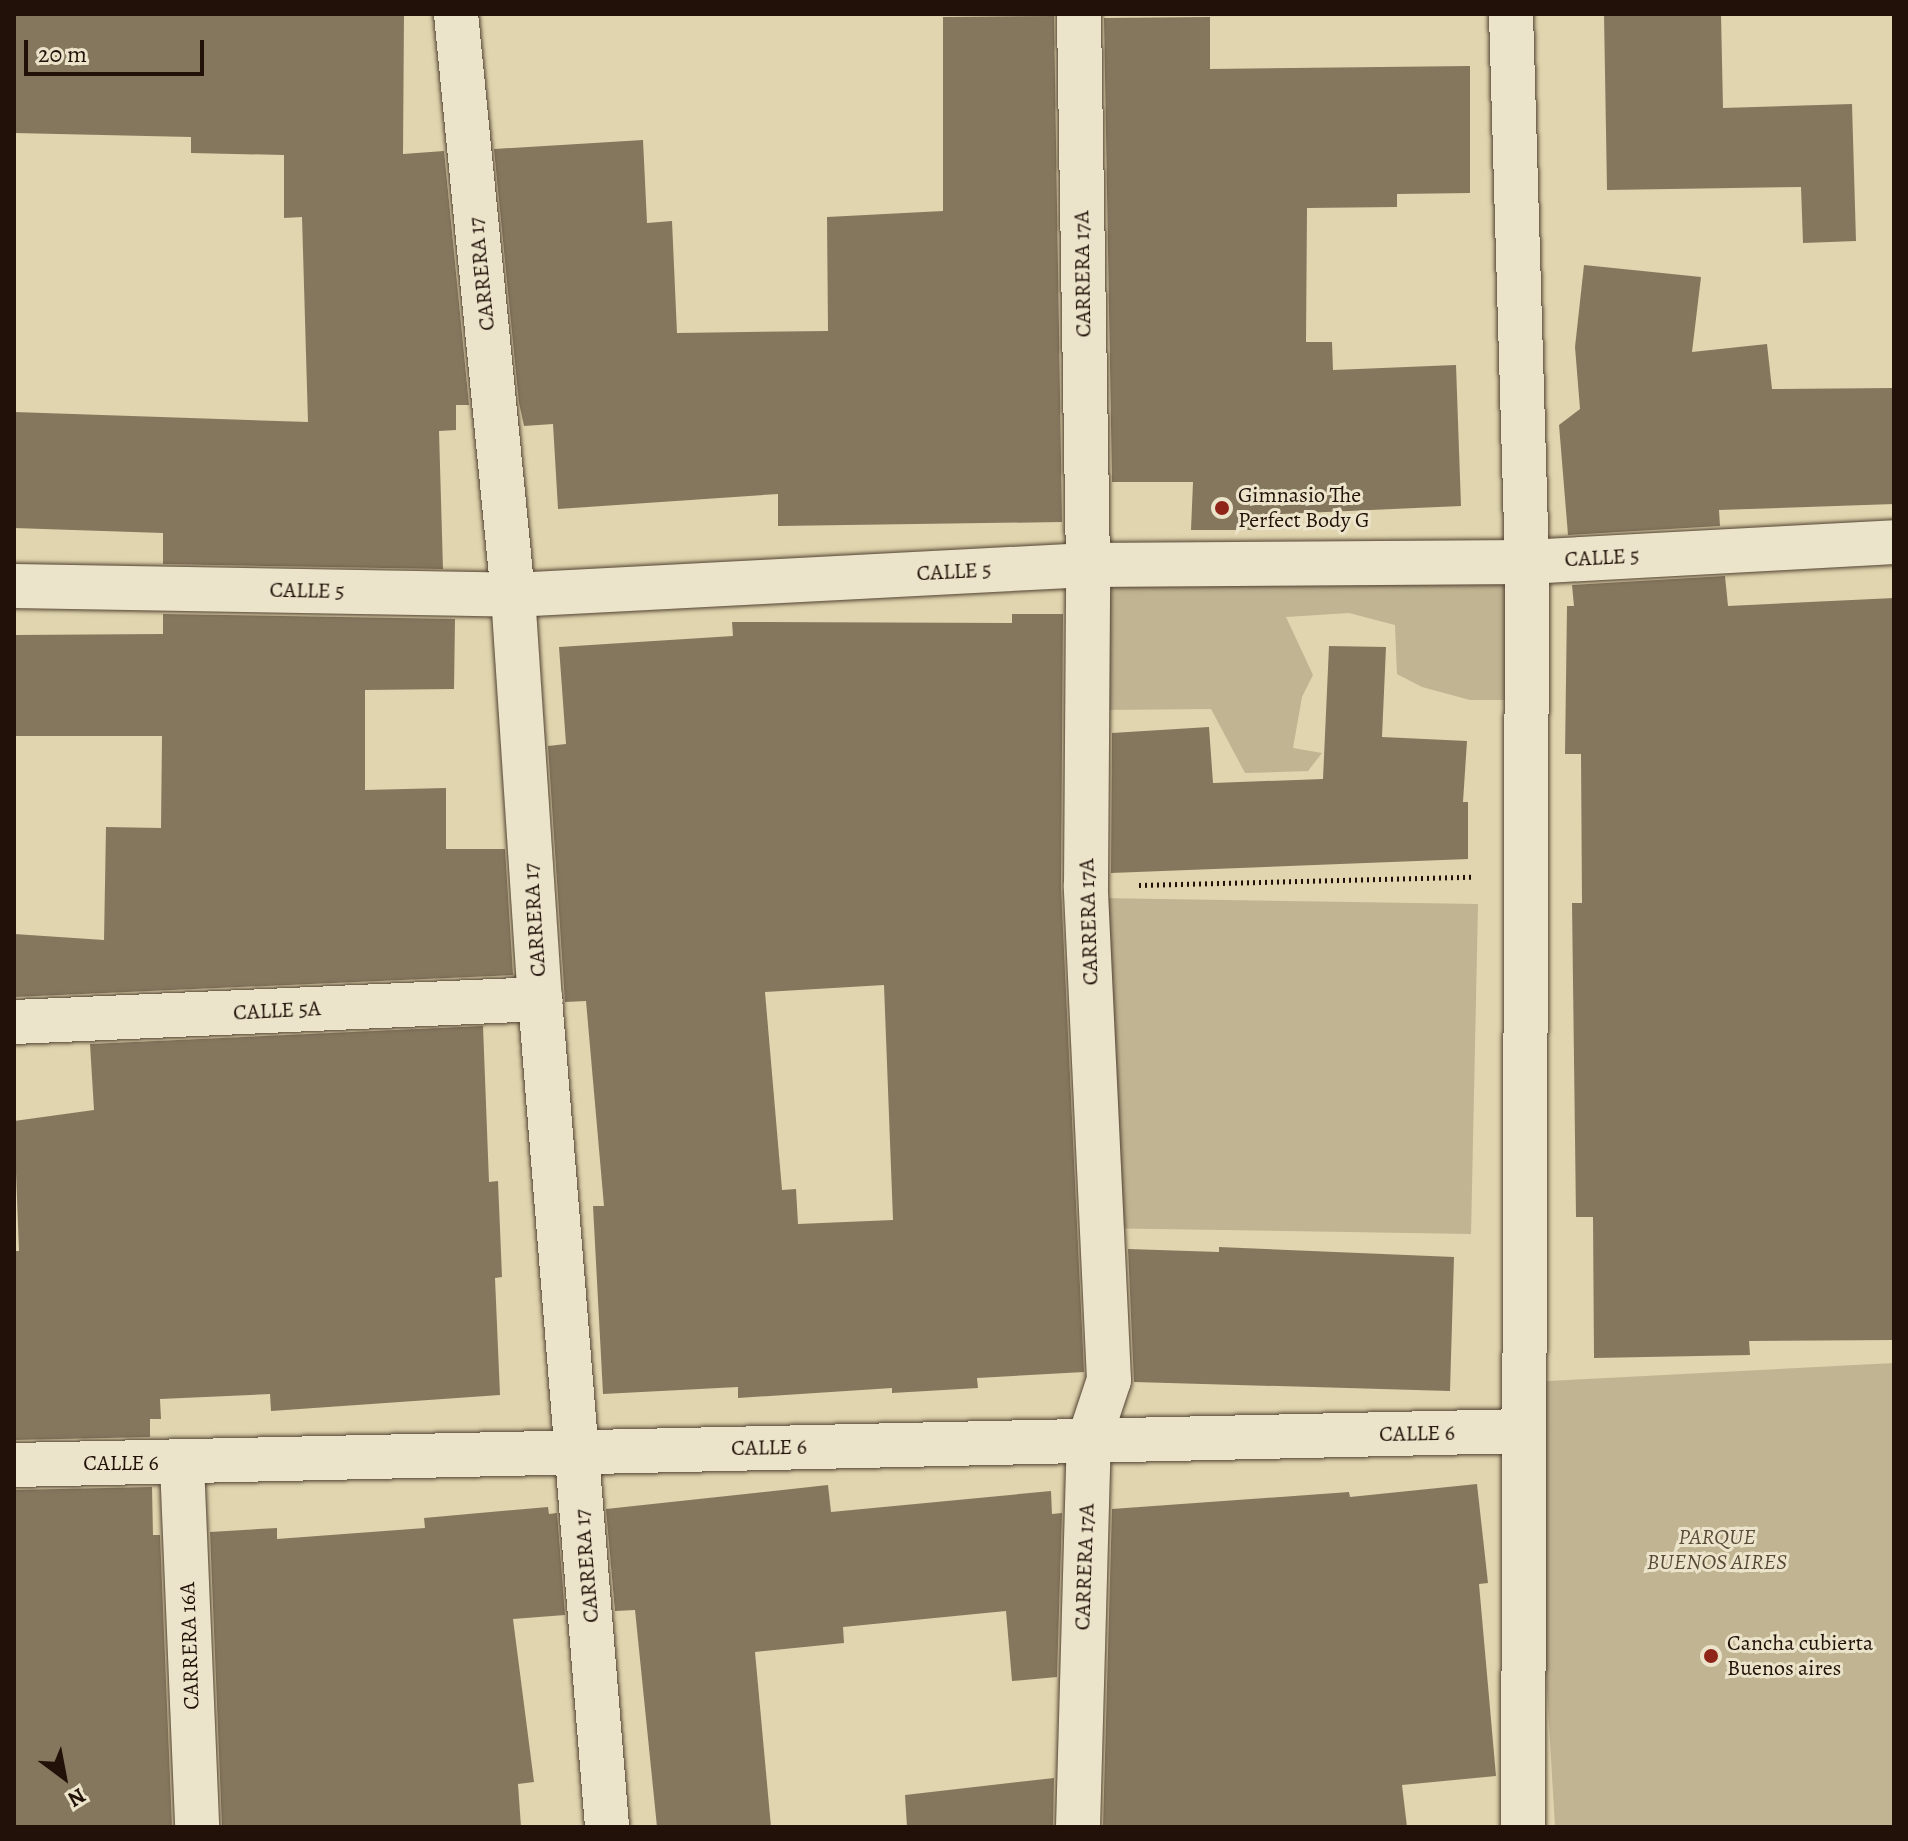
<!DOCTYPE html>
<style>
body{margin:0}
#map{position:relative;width:1908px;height:1841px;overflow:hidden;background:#e0d5ae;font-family:Alegreya,serif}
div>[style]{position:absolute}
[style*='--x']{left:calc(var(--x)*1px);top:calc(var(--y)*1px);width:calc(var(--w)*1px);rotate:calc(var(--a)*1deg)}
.green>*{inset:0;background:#c0b492}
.building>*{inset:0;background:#85775e}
.path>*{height:5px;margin-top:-2.5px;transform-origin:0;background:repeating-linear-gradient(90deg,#221108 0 2px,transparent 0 6px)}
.roads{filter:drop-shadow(0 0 2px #524232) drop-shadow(0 0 2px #524232)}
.minor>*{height:44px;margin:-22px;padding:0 22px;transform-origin:22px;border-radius:22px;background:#ebe4ca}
.dots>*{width:22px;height:22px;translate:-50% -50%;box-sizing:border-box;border:4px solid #ebe4ca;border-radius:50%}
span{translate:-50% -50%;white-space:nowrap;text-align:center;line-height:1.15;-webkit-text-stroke:6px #ebe4ca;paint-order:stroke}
.street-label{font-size:22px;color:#221108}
.poi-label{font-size:22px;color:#221108}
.left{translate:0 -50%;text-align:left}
.park-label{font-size:22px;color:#594a38;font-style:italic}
.frame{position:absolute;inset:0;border:16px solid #221108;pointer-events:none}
.north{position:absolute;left:24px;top:1737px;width:80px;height:80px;-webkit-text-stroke:6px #ebe4ca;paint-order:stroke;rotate:148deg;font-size:22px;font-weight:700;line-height:32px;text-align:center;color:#221108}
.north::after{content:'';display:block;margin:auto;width:28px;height:36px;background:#221108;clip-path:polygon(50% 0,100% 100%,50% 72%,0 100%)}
.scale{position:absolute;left:24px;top:40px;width:180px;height:36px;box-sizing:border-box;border:4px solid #221108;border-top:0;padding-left:10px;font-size:24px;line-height:28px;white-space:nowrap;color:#221108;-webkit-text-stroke:6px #ebe4ca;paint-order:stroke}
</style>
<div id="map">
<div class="green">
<i style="clip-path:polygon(1506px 579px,1506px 700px,1470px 700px,1422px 687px,1397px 674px,1395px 625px,1349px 613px,1286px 617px,1313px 675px,1302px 697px,1293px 748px,1322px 753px,1308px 771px,1245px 773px,1211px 709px,1101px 710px,1101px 583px)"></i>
<i style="clip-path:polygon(1096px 898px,1478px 904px,1471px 1234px,1089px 1228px)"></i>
<i style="clip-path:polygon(1894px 1363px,1894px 1827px,1555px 1827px,1529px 1382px)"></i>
</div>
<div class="building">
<i style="clip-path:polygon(14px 14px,404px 14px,403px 154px,444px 151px,469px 405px,456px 405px,456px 430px,439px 431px,443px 569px,163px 564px,163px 533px,14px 528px,14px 412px,308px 422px,302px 217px,284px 218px,284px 155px,191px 153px,191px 137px,14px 133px)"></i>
<i style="clip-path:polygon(1604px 14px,1721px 14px,1723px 108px,1852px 104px,1856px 241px,1803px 243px,1801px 187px,1607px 190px)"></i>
<i style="clip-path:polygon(1054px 16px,1062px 522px,778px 526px,778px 494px,558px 509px,553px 424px,524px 426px,519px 403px,494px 149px,643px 140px,647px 223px,672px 221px,677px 333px,828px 331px,827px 217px,943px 211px,943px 17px)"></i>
<i style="clip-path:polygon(1210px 17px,1210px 69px,1470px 66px,1470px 193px,1397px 194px,1397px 207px,1307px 208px,1306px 342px,1332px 342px,1333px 370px,1456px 365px,1461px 506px,1256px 515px,1255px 530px,1191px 530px,1193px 482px,1112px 482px,1104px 18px)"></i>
<i style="clip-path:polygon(1584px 265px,1701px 277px,1692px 352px,1767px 344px,1772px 389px,1894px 388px,1894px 504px,1719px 510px,1720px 526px,1568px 535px,1559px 425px,1580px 409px,1575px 347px)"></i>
<i style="clip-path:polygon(1725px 576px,1728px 606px,1894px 598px,1894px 1340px,1749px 1341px,1750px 1355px,1594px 1358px,1593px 1217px,1576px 1217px,1572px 903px,1582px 903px,1581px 754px,1565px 754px,1567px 606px,1574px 606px,1572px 585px)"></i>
<i style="clip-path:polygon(163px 614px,455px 619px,454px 689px,365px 690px,365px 790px,446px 788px,446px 849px,505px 849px,513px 975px,14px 997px,14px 934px,104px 940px,106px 827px,161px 828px,162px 736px,14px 736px,14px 635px,163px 634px)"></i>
<i style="clip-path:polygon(evenodd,1012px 614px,1063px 614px,1061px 887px,1084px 1372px,977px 1378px,978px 1388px,892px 1393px,892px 1388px,738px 1398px,738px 1387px,603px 1394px,593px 1206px,604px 1206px,586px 1001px,565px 1002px,548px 746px,566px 744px,559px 647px,733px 636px,732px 622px,1012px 623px,1012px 614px,884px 985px,893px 1220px,798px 1224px,796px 1189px,782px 1190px,765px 992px,884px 985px)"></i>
<i style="clip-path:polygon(1329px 646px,1386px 647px,1382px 737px,1467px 741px,1463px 802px,1468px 802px,1468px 859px,1111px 873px,1112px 733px,1209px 727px,1213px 783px,1323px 779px)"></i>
<i style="clip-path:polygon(483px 1026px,489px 1182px,498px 1181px,502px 1277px,495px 1278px,500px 1395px,271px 1411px,270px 1394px,160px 1399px,161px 1419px,150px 1419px,150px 1437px,14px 1440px,14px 1251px,19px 1251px,14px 1121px,94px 1110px,90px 1044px)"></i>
<i style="clip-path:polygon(1219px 1247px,1454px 1257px,1450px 1391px,1134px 1382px,1128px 1249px,1219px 1252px)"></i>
<i style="clip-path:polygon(1477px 1484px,1488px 1583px,1479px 1584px,1496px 1776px,1402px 1785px,1407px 1827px,1103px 1827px,1112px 1509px,1349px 1492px,1350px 1497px)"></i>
<i style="clip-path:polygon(828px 1485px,831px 1512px,1051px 1491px,1052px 1514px,1062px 1513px,1057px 1677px,1012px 1681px,1006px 1611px,843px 1627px,844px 1643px,755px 1652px,771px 1827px,657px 1827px,635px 1610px,615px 1611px,606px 1509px)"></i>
<i style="clip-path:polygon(152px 1487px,153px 1535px,160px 1535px,172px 1827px,14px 1827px,14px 1490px)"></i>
<i style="clip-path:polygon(548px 1507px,549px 1514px,557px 1513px,565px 1615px,513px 1619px,534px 1782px,518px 1784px,521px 1827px,222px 1827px,210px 1532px,277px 1528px,277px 1539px,425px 1528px,424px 1518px)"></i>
<i style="clip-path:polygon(1054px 1778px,1053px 1827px,907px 1827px,905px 1795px)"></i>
</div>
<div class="path">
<i style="--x:1139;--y:885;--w:333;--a:-1.4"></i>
</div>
<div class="roads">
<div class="minor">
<i style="--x:456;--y:14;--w:584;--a:84.4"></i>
<i style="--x:513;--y:595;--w:405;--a:86.2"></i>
<i style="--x:540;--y:999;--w:831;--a:85.37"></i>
<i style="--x:1511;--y:14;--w:548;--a:88.33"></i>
<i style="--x:1527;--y:562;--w:1265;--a:90.18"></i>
<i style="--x:14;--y:586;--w:499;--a:1"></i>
<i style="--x:513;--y:595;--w:576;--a:-2.99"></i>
<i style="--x:1088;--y:565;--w:439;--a:-0.4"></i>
<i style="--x:1527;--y:562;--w:368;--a:-3.1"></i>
<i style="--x:14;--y:1022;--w:527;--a:-2.5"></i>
<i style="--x:182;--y:1464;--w:363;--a:87.6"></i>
<i style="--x:14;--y:1465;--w:1510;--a:-1.29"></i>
<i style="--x:1078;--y:1827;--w:387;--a:-88.4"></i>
<i style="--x:1089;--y:1440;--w:63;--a:-71.6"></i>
<i style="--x:1109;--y:1380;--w:495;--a:-92.7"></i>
<i style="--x:1086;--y:886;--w:321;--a:-89.6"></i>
<i style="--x:1088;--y:565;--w:551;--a:-90.94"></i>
</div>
</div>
<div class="dots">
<i style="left:1222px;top:508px;background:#8f2418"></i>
<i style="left:1711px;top:1656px;background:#8f2418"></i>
</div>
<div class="street-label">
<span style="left:482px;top:274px;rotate:-96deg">CARRERA 17</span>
<span style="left:1083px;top:274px;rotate:-91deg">CARRERA 17A</span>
<span style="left:1602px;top:558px;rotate:-3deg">CALLE 5</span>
<span style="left:954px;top:572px;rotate:-3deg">CALLE 5</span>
<span style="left:307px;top:591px;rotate:1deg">CALLE 5</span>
<span style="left:535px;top:920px;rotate:-94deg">CARRERA 17</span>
<span style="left:1089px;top:922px;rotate:-92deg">CARRERA 17A</span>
<span style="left:277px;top:1011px;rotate:-3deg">CALLE 5A</span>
<span style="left:1417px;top:1434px;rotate:-1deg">CALLE 6</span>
<span style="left:769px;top:1448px;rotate:-1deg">CALLE 6</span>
<span style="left:121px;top:1464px">CALLE 6</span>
<span style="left:587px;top:1566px;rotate:-95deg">CARRERA 17</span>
<span style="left:1085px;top:1567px;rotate:-88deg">CARRERA 17A</span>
<span style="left:190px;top:1646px;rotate:-92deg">CARRERA 16A</span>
</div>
<div class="poi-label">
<span class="left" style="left:1238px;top:508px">Gimnasio The<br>Perfect Body G</span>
<span class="left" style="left:1727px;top:1656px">Cancha cubierta<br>Buenos aires</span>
</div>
<div class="park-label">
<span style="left:1717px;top:1550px">PARQUE<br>BUENOS AIRES</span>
</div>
<div class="frame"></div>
<div class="north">N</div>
<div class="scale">20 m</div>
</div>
